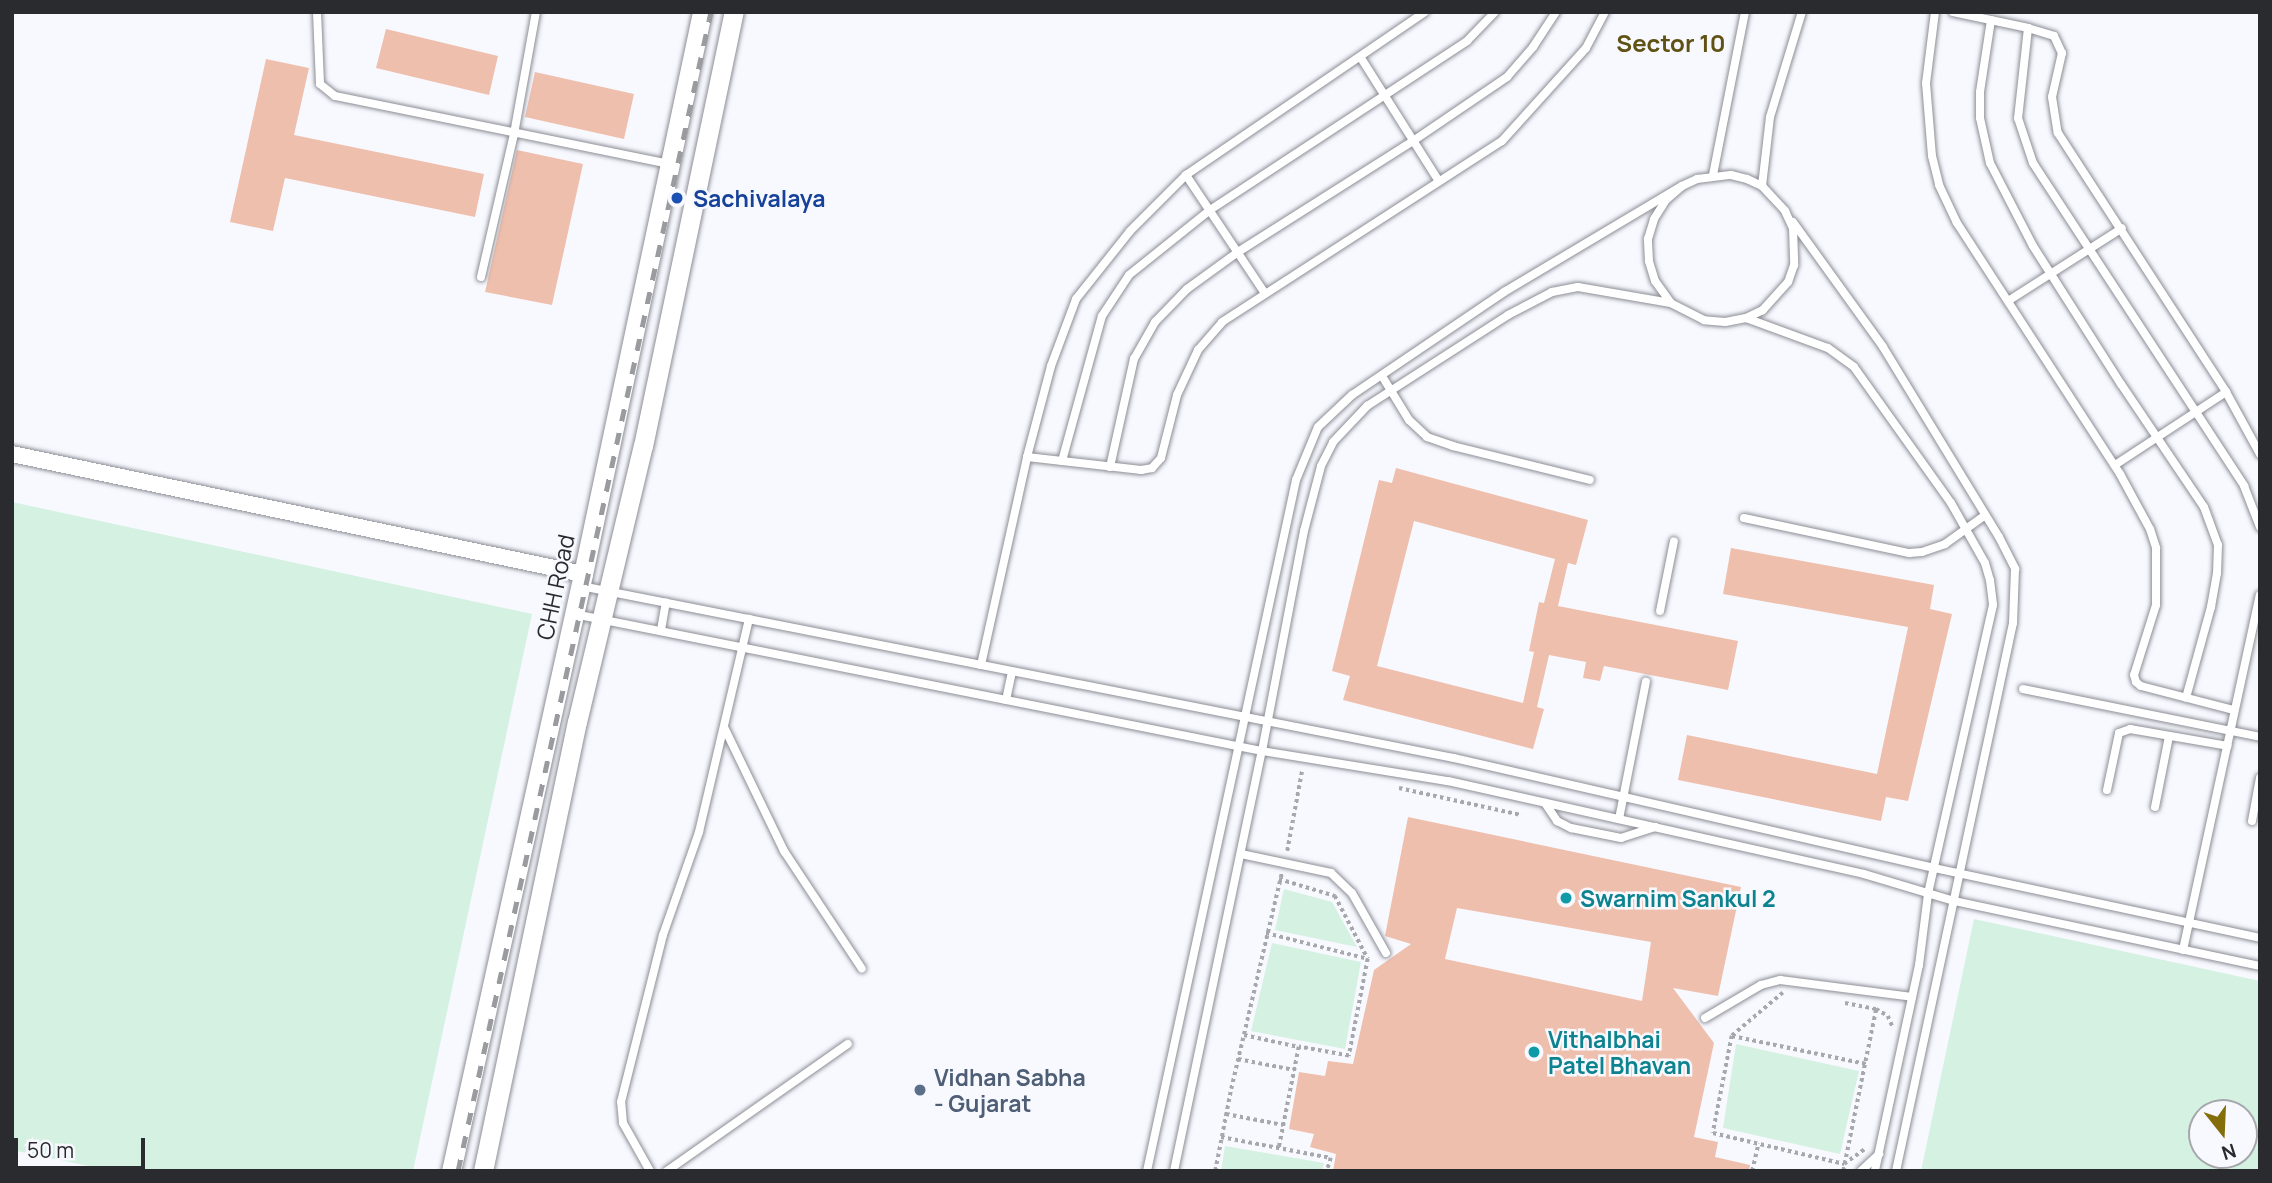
<!DOCTYPE html>
<style>
body{margin:0}
#map{position:relative;width:2272px;height:1183px;overflow:hidden;background:#f8f9ff;font-family:Manrope,sans-serif}
div>[style]{position:absolute}
[style*='--x']{left:calc(var(--x)*1px);top:calc(var(--y)*1px);width:calc(var(--w)*1px);rotate:calc(var(--a)*1deg)}
.green>*{inset:0;background:#d4f1e2}
.building>*{inset:0;background:#efbfad}
.path>*{height:3.5px;margin-top:-1.75px;transform-origin:0;background:repeating-linear-gradient(90deg,#a7a8ad 0 3.5px,transparent 0 7px)}
.roads{filter:drop-shadow(0 0 2px #8c8d95) drop-shadow(0 0 2px #8c8d95)}
.service>*{height:8px;margin:-4px;padding:0 4px;transform-origin:4px;border-radius:4px;background:#fff}
.minor>*{height:16px;margin:-8px;padding:0 8px;transform-origin:8px;border-radius:8px;background:#fff}
.tertiary>*{height:19px;margin:-9.5px;padding:0 9.5px;transform-origin:9.5px;border-radius:9.5px;background:#fff}
.rail>*{height:5px;margin-top:-2.5px;transform-origin:0;background:repeating-linear-gradient(90deg,#9a9b9f 0 12px,transparent 0 24px)}
.dots>*{width:19px;height:19px;translate:-50% -50%;box-sizing:border-box;border:4px solid #f8f9ff;border-radius:50%}
span{translate:-50% -50%;white-space:nowrap;text-align:center;line-height:1.15;-webkit-text-stroke:5px #f8f9ff;paint-order:stroke}
.transit-label{font-size:23px;color:#164399;font-weight:700}
.left{translate:0 -50%;text-align:left}
.street-label{font-size:23px;color:#2a2b2e}
.culture-label{font-size:23px;color:#0d838f;font-weight:700}
.service-label{font-size:23px;color:#4e5e75;font-weight:700}
.neighbourhood-label{font-size:24px;color:#605215;font-weight:700}
.frame{position:absolute;inset:0;border:14px solid #2a2b2e;pointer-events:none}
.north{position:absolute;left:2188px;top:1099px;width:70px;height:70px;box-sizing:border-box;background:#f8f9ff;border:2px solid #a6a7ab;border-radius:50%;rotate:162deg;font-size:19px;font-weight:700;line-height:28px;text-align:center;color:#2a2b2e}
.north::after{content:'';display:block;margin:auto;width:24px;height:32px;background:#836e0b;clip-path:polygon(50% 0,100% 100%,50% 72%,0 100%)}
.scale{position:absolute;left:14px;top:1138px;width:131px;height:32px;box-sizing:border-box;border:4px solid #2a2b2e;border-top:0;padding-left:9px;font-size:21px;line-height:24px;white-space:nowrap;color:#2a2b2e;-webkit-text-stroke:5px #f8f9ff;paint-order:stroke}
</style>
<div id="map">
<div class="green">
<i style="clip-path:polygon(12px 502px,532px 614px,413px 1171px,112px 1171px,12px 1150px)"></i>
<i style="clip-path:polygon(1284px 889px,1332px 902px,1357px 947px,1275px 930px)"></i>
<i style="clip-path:polygon(evenodd,1974px 919px,2260px 981px,2260px 1171px,1921px 1171px,1974px 919px,2202px 1113px,2244px 1113px,2244px 1155px,2202px 1155px,2202px 1113px)"></i>
<i style="clip-path:polygon(1272px 943px,1361px 962px,1345px 1049px,1251px 1031px)"></i>
<i style="clip-path:polygon(1736px 1044px,1859px 1071px,1840px 1154px,1723px 1128px)"></i>
<i style="clip-path:polygon(1225px 1146px,1324px 1163px,1322px 1171px,1221px 1171px)"></i>
</div>
<div class="building">
<i style="clip-path:polygon(386px 29px,498px 56px,489px 95px,376px 68px)"></i>
<i style="clip-path:polygon(266px 59px,309px 68px,294px 135px,484px 174px,475px 217px,285px 178px,273px 231px,230px 222px)"></i>
<i style="clip-path:polygon(535px 72px,634px 94px,624px 139px,525px 117px)"></i>
<i style="clip-path:polygon(517px 150px,583px 164px,552px 305px,485px 292px)"></i>
<i style="clip-path:polygon(evenodd,1396px 468px,1588px 520px,1576px 565px,1568px 563px,1558px 606px,1738px 641px,1728px 690px,1604px 666px,1600px 681px,1583px 678px,1586px 662px,1549px 655px,1537px 707px,1544px 709px,1533px 749px,1343px 700px,1350px 676px,1332px 671px,1379px 480px,1392px 483px,1396px 468px,1414px 521px,1555px 559px,1544px 603px,1539px 602px,1529px 651px,1534px 652px,1523px 703px,1377px 666px,1414px 521px)"></i>
<i style="clip-path:polygon(1731px 548px,1934px 585px,1930px 609px,1952px 614px,1908px 801px,1886px 797px,1881px 821px,1678px 780px,1687px 735px,1877px 774px,1908px 627px,1723px 594px)"></i>
<i style="clip-path:polygon(evenodd,1408px 817px,1741px 887px,1718px 996px,1673px 988px,1714px 1043px,1694px 1137px,1718px 1142px,1715px 1157px,1750px 1165px,1749px 1171px,1333px 1171px,1336px 1154px,1310px 1147px,1314px 1134px,1289px 1129px,1299px 1072px,1325px 1076px,1328px 1061px,1353px 1064px,1374px 970px,1411px 944px,1385px 936px,1408px 817px,1457px 908px,1651px 942px,1642px 1001px,1445px 959px,1457px 908px)"></i>
</div>
<div class="path">
<i style="--x:1399;--y:788;--w:125;--a:12.5"></i>
<i style="--x:1287;--y:851;--w:82;--a:-79.5"></i>
<i style="--x:1279;--y:879;--w:59;--a:16.9"></i>
<i style="--x:1335;--y:896;--w:71;--a:62.4"></i>
<i style="--x:1368;--y:959;--w:99;--a:101.1"></i>
<i style="--x:1349;--y:1056;--w:51;--a:-169.8"></i>
<i style="--x:1266;--y:933;--w:105;--a:14.3"></i>
<i style="--x:1783;--y:993;--w:67;--a:139.9"></i>
<i style="--x:1732;--y:1036;--w:137;--a:11.8"></i>
<i style="--x:1845;--y:1003;--w:32;--a:11"></i>
<i style="--x:1876;--y:1009;--w:14;--a:30"></i>
<i style="--x:1888;--y:1016;--w:13;--a:67"></i>
<i style="--x:1244;--y:1035;--w:56;--a:12.3"></i>
<i style="--x:1299;--y:1047;--w:103;--a:101.2"></i>
<i style="--x:1732;--y:1036;--w:99;--a:101.1"></i>
<i style="--x:1713;--y:1133;--w:135;--a:13.3"></i>
<i style="--x:1844;--y:1164;--w:27;--a:-36"></i>
<i style="--x:1238;--y:1059;--w:57;--a:11.1"></i>
<i style="--x:1226;--y:1114;--w:58;--a:10.9"></i>
<i style="--x:1221;--y:1137;--w:112;--a:10.8"></i>
<i style="--x:1331;--y:1158;--w:14;--a:107"></i>
<i style="--x:1215;--y:1171;--w:84;--a:-79"></i>
<i style="--x:1231;--y:1089;--w:223;--a:-76.8"></i>
<i style="--x:1752;--y:1171;--w:28;--a:-77"></i>
<i style="--x:1843;--y:1171;--w:165;--a:-78.5"></i>
</div>
<div class="roads">
<div class="service">
<i style="--x:317;--y:12;--w:72;--a:87.6"></i>
<i style="--x:320;--y:84;--w:19;--a:39"></i>
<i style="--x:335;--y:96;--w:341;--a:11.5"></i>
<i style="--x:1935;--y:12;--w:72;--a:97.2"></i>
<i style="--x:1926;--y:83;--w:73;--a:85.3"></i>
<i style="--x:1932;--y:156;--w:30;--a:76"></i>
<i style="--x:1939;--y:185;--w:42;--a:64.7"></i>
<i style="--x:1957;--y:223;--w:299;--a:57"></i>
<i style="--x:2120;--y:474;--w:63;--a:61.4"></i>
<i style="--x:2150;--y:529;--w:20;--a:72"></i>
<i style="--x:2156;--y:548;--w:57;--a:90"></i>
<i style="--x:2156;--y:605;--w:73;--a:107.4"></i>
<i style="--x:2134;--y:675;--w:7;--a:74"></i>
<i style="--x:2136;--y:682;--w:6;--a:39"></i>
<i style="--x:2141;--y:686;--w:96;--a:14.5"></i>
<i style="--x:1953;--y:12;--w:77;--a:12"></i>
<i style="--x:2028;--y:28;--w:91;--a:96.3"></i>
<i style="--x:2018;--y:118;--w:47;--a:71.6"></i>
<i style="--x:2033;--y:163;--w:386;--a:56.8"></i>
<i style="--x:2244;--y:486;--w:44;--a:68.7"></i>
<i style="--x:1991;--y:20;--w:73;--a:98.7"></i>
<i style="--x:1980;--y:92;--w:26;--a:90"></i>
<i style="--x:1980;--y:118;--w:46;--a:77.5"></i>
<i style="--x:1990;--y:163;--w:93;--a:62.6"></i>
<i style="--x:2033;--y:246;--w:164;--a:57.5"></i>
<i style="--x:2121;--y:384;--w:148;--a:56"></i>
<i style="--x:2204;--y:507;--w:40;--a:69.8"></i>
<i style="--x:2218;--y:545;--w:28;--a:92"></i>
<i style="--x:2217;--y:573;--w:35;--a:100"></i>
<i style="--x:2211;--y:607;--w:94;--a:105.4"></i>
<i style="--x:2028;--y:28;--w:27;--a:17"></i>
<i style="--x:2054;--y:36;--w:19;--a:65"></i>
<i style="--x:2062;--y:53;--w:45;--a:102.8"></i>
<i style="--x:2052;--y:97;--w:36;--a:81"></i>
<i style="--x:2058;--y:133;--w:309;--a:57"></i>
<i style="--x:2226;--y:392;--w:71;--a:61.3"></i>
<i style="--x:1361;--y:58;--w:144;--a:57.7"></i>
<i style="--x:1186;--y:175;--w:141;--a:56.3"></i>
<i style="--x:1713;--y:175;--w:166;--a:-78.9"></i>
<i style="--x:1762;--y:186;--w:69;--a:-83.4"></i>
<i style="--x:1770;--y:117;--w:110;--a:-73.1"></i>
<i style="--x:1793;--y:222;--w:154;--a:54.2"></i>
<i style="--x:1883;--y:347;--w:223;--a:58.6"></i>
<i style="--x:1999;--y:537;--w:36;--a:63"></i>
<i style="--x:2015;--y:569;--w:54;--a:92.1"></i>
<i style="--x:2013;--y:623;--w:560;--a:102.05"></i>
<i style="--x:481;--y:277;--w:147;--a:-77"></i>
<i style="--x:514;--y:134;--w:124;--a:-79.8"></i>
<i style="--x:2008;--y:301;--w:135;--a:-32.6"></i>
<i style="--x:1746;--y:318;--w:87;--a:20.1"></i>
<i style="--x:1828;--y:348;--w:32;--a:36"></i>
<i style="--x:1854;--y:367;--w:167;--a:54.5"></i>
<i style="--x:1951;--y:503;--w:69;--a:60.5"></i>
<i style="--x:1985;--y:563;--w:18;--a:74"></i>
<i style="--x:1990;--y:580;--w:25;--a:83"></i>
<i style="--x:1993;--y:605;--w:296;--a:102.7"></i>
<i style="--x:1928;--y:894;--w:72;--a:97.2"></i>
<i style="--x:1919;--y:965;--w:211;--a:102.1"></i>
<i style="--x:1382;--y:376;--w:52;--a:58.5"></i>
<i style="--x:1409;--y:420;--w:25;--a:43"></i>
<i style="--x:1427;--y:437;--w:28;--a:19"></i>
<i style="--x:1453;--y:446;--w:141;--a:13.9"></i>
<i style="--x:1027;--y:457;--w:115;--a:6.5"></i>
<i style="--x:1141;--y:470;--w:11;--a:-10"></i>
<i style="--x:1152;--y:468;--w:13;--a:-48"></i>
<i style="--x:1161;--y:458;--w:65;--a:-75.7"></i>
<i style="--x:1177;--y:395;--w:50;--a:-65"></i>
<i style="--x:1198;--y:350;--w:37;--a:-49"></i>
<i style="--x:1222;--y:322;--w:333;--a:-32.9"></i>
<i style="--x:1502;--y:141;--w:125;--a:-47.9"></i>
<i style="--x:1586;--y:48;--w:41;--a:-62.2"></i>
<i style="--x:1062;--y:461;--w:150;--a:-74.6"></i>
<i style="--x:1102;--y:316;--w:49;--a:-56.6"></i>
<i style="--x:1129;--y:275;--w:104;--a:-38.7"></i>
<i style="--x:1210;--y:210;--w:308;--a:-33.3"></i>
<i style="--x:1467;--y:41;--w:40;--a:-46"></i>
<i style="--x:2115;--y:465;--w:133;--a:-33.3"></i>
<i style="--x:1110;--y:467;--w:111;--a:-77.5"></i>
<i style="--x:1134;--y:359;--w:43;--a:-60.4"></i>
<i style="--x:1155;--y:322;--w:46;--a:-45.9"></i>
<i style="--x:1187;--y:289;--w:63;--a:-36"></i>
<i style="--x:1238;--y:252;--w:207;--a:-32.4"></i>
<i style="--x:1413;--y:141;--w:114;--a:-34.2"></i>
<i style="--x:1507;--y:77;--w:40;--a:-49"></i>
<i style="--x:1533;--y:47;--w:42;--a:-56.7"></i>
<i style="--x:1744;--y:518;--w:169;--a:12"></i>
<i style="--x:1909;--y:553;--w:13;--a:-4"></i>
<i style="--x:1922;--y:552;--w:24;--a:-19"></i>
<i style="--x:1945;--y:544;--w:48;--a:-35.7"></i>
<i style="--x:581;--y:586;--w:890;--a:11.15"></i>
<i style="--x:1454;--y:758;--w:492;--a:12.9"></i>
<i style="--x:1934;--y:868;--w:333;--a:12.1"></i>
<i style="--x:1660;--y:611;--w:71;--a:-78.7"></i>
<i style="--x:574;--y:614;--w:702;--a:11.26"></i>
<i style="--x:1262;--y:751;--w:188;--a:9.2"></i>
<i style="--x:1448;--y:781;--w:426;--a:12.6"></i>
<i style="--x:1864;--y:874;--w:94;--a:16.7"></i>
<i style="--x:1954;--y:901;--w:313;--a:12"></i>
<i style="--x:661;--y:630;--w:28;--a:-80"></i>
<i style="--x:981;--y:665;--w:213;--a:-77.5"></i>
<i style="--x:1027;--y:457;--w:94;--a:-75.2"></i>
<i style="--x:1051;--y:366;--w:72;--a:-69.5"></i>
<i style="--x:1076;--y:299;--w:87;--a:-51.5"></i>
<i style="--x:1130;--y:231;--w:79;--a:-45"></i>
<i style="--x:1186;--y:175;--w:289;--a:-34.3"></i>
<i style="--x:2023;--y:689;--w:242;--a:11.4"></i>
<i style="--x:1006;--y:700;--w:29;--a:-78"></i>
<i style="--x:725;--y:729;--w:136;--a:64.2"></i>
<i style="--x:784;--y:851;--w:141;--a:56.5"></i>
<i style="--x:2107;--y:790;--w:58;--a:-78.1"></i>
<i style="--x:2119;--y:733;--w:12;--a:-20"></i>
<i style="--x:2130;--y:729;--w:99;--a:9.8"></i>
<i style="--x:1545;--y:803;--w:22;--a:56"></i>
<i style="--x:1557;--y:821;--w:16;--a:27"></i>
<i style="--x:1571;--y:828;--w:51;--a:11.3"></i>
<i style="--x:1621;--y:838;--w:36;--a:-18"></i>
<i style="--x:2155;--y:807;--w:72;--a:-78.8"></i>
<i style="--x:1619;--y:819;--w:140;--a:-78.9"></i>
<i style="--x:2252;--y:821;--w:44;--a:-79.5"></i>
<i style="--x:1241;--y:854;--w:92;--a:11.9"></i>
<i style="--x:1331;--y:873;--w:29;--a:44"></i>
<i style="--x:1352;--y:893;--w:69;--a:60.5"></i>
<i style="--x:2183;--y:950;--w:363;--a:-77.8"></i>
<i style="--x:1705;--y:1018;--w:65;--a:-30.5"></i>
<i style="--x:1761;--y:985;--w:20;--a:-15"></i>
<i style="--x:1780;--y:980;--w:133;--a:7.3"></i>
<i style="--x:650;--y:1171;--w:55;--a:-119.4"></i>
<i style="--x:623;--y:1123;--w:21;--a:-95"></i>
<i style="--x:621;--y:1102;--w:172;--a:-75.9"></i>
<i style="--x:663;--y:935;--w:109;--a:-70.7"></i>
<i style="--x:699;--y:832;--w:219;--a:-76.8"></i>
<i style="--x:667;--y:1171;--w:221;--a:-35.1"></i>
<i style="--x:1147;--y:1171;--w:707;--a:-77.83"></i>
<i style="--x:1296;--y:480;--w:57;--a:-67.5"></i>
<i style="--x:1318;--y:427;--w:47;--a:-43.3"></i>
<i style="--x:1352;--y:395;--w:184;--a:-34.1"></i>
<i style="--x:1504;--y:292;--w:207;--a:-30.8"></i>
<i style="--x:1682;--y:186;--w:17;--a:-25"></i>
<i style="--x:1697;--y:179;--w:34;--a:-7"></i>
<i style="--x:1731;--y:175;--w:16;--a:14"></i>
<i style="--x:1747;--y:179;--w:17;--a:25"></i>
<i style="--x:1762;--y:186;--w:34;--a:47"></i>
<i style="--x:1785;--y:211;--w:19;--a:65"></i>
<i style="--x:1793;--y:228;--w:37;--a:88"></i>
<i style="--x:1794;--y:265;--w:18;--a:109"></i>
<i style="--x:1788;--y:282;--w:38;--a:132"></i>
<i style="--x:1763;--y:310;--w:19;--a:155"></i>
<i style="--x:1746;--y:318;--w:21;--a:169"></i>
<i style="--x:1725;--y:322;--w:21;--a:-175"></i>
<i style="--x:1704;--y:320;--w:37;--a:-153"></i>
<i style="--x:1671;--y:303;--w:27;--a:-126"></i>
<i style="--x:1655;--y:281;--w:21;--a:-107"></i>
<i style="--x:1649;--y:261;--w:22;--a:-93"></i>
<i style="--x:1648;--y:239;--w:21;--a:-73"></i>
<i style="--x:1654;--y:219;--w:22;--a:-58"></i>
<i style="--x:1666;--y:200;--w:21;--a:-41"></i>
<i style="--x:1174;--y:1171;--w:429;--a:-78.2"></i>
<i style="--x:1262;--y:751;--w:224;--a:-79.2"></i>
<i style="--x:1304;--y:531;--w:67;--a:-75.3"></i>
<i style="--x:1321;--y:466;--w:27;--a:-63"></i>
<i style="--x:1333;--y:442;--w:50;--a:-46.6"></i>
<i style="--x:1367;--y:406;--w:168;--a:-32.8"></i>
<i style="--x:1508;--y:315;--w:50;--a:-27.6"></i>
<i style="--x:1552;--y:292;--w:26;--a:-11"></i>
<i style="--x:1578;--y:287;--w:94;--a:9.8"></i>
<i style="--x:1861;--y:1171;--w:25;--a:-43"></i>
</div>
<div class="minor">
<i style="--x:12;--y:454;--w:583;--a:11.87"></i>
</div>
<div class="tertiary">
<i style="--x:451;--y:1171;--w:611;--a:-77.53"></i>
<i style="--x:583;--y:574;--w:574;--a:-78.04"></i>
<i style="--x:483;--y:1171;--w:459;--a:-78.2"></i>
<i style="--x:577;--y:722;--w:284;--a:-76.6"></i>
<i style="--x:643;--y:446;--w:443;--a:-78.2"></i>
</div>
</div>
<div class="rail">
<i style="--x:458;--y:1171;--w:1186;--a:-77.69"></i>
</div>
<div class="dots">
<i style="left:677px;top:198px;background:#1a4fb4"></i>
<i style="left:1566px;top:898px;background:#0f9aa8"></i>
<i style="left:1534px;top:1052px;background:#0f9aa8"></i>
<i style="left:920px;top:1090px;background:#5c6f8a"></i>
</div>
<div class="transit-label">
<span class="left" style="left:693px;top:198px">Sachivalaya</span>
</div>
<div class="street-label">
<span style="left:555px;top:587px;rotate:-78deg">CHH Road</span>
</div>
<div class="culture-label">
<span class="left" style="left:1580px;top:898px">Swarnim Sankul 2</span>
<span class="left" style="left:1548px;top:1052px">Vithalbhai<br>Patel Bhavan</span>
</div>
<div class="service-label">
<span class="left" style="left:934px;top:1090px">Vidhan Sabha<br>- Gujarat</span>
</div>
<div class="neighbourhood-label">
<span style="left:1671px;top:43px">Sector 10</span>
</div>
<div class="frame"></div>
<div class="north">N</div>
<div class="scale">50 m</div>
</div>
